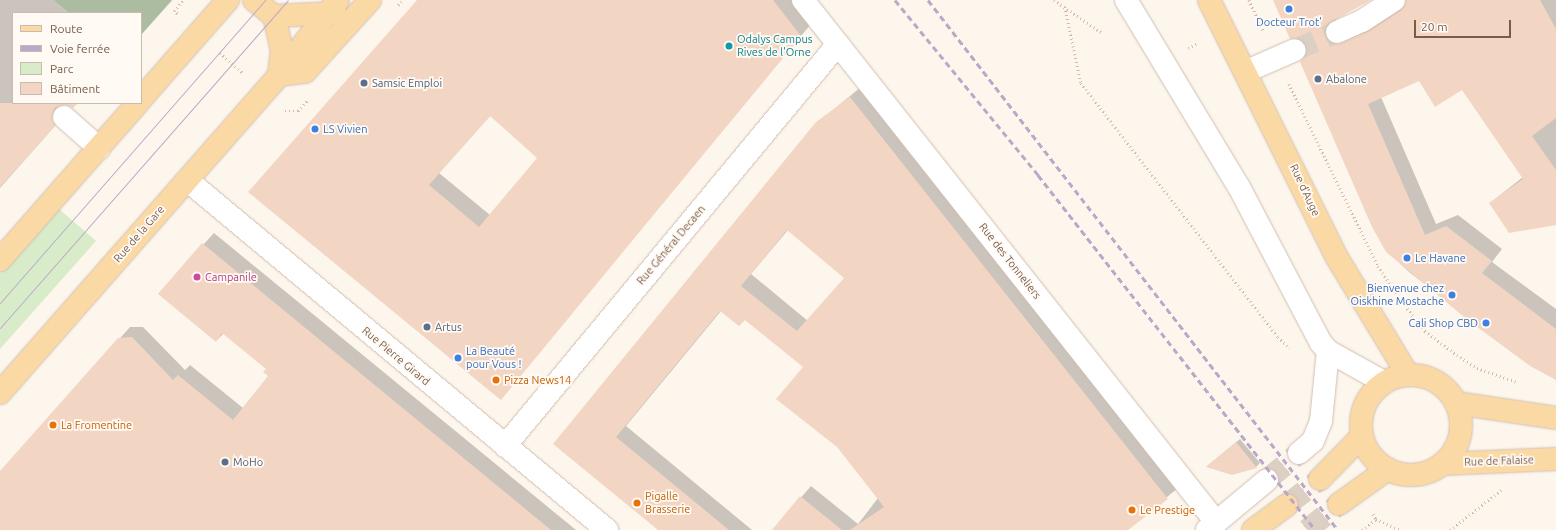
<!DOCTYPE html>
<meta charset="utf-8">
<style>
body{margin:0}
#map{position:relative;width:1556px;height:530px;overflow:hidden;background:#fdf6ec;font-family:Ubuntu,sans-serif}
div>[style]{position:absolute}
[style*='--x']{left:calc(var(--x)*1px);top:calc(var(--y)*1px);width:calc(var(--w)*1px);rotate:calc(var(--a)*1deg)}
.green>*{inset:0;background:#d8ecc9}
.shadow>*{inset:0;background:#0003}
.building>*{inset:0;background:#f3d5c3}
.minor-tunnel>*{height:22px;margin-top:-11px;transform-origin:0;background:repeating-linear-gradient(90deg,#dcd0c4 0 22px,transparent 0 33px)}
.major-tunnel>*{height:22px;margin-top:-11px;transform-origin:0;background:repeating-linear-gradient(90deg,#dcd0c4 0 22px,transparent 0 33px)}
.path>*{height:2.5px;margin-top:-1.25px;transform-origin:0;background:repeating-linear-gradient(90deg,#d9b8a5 0 1px,transparent 0 4px)}
.roads{filter:drop-shadow(0 0 1px #d1beb0) drop-shadow(0 0 1px #d1beb0)}
.minor>*{height:22px;margin:-11px;padding:0 11px;transform-origin:11px;border-radius:11px;background:#fff}
.major>*{height:22px;margin:-11px;padding:0 11px;transform-origin:11px;border-radius:11px;background:#fbd9a5}
.major>.ring{margin:-11px;padding:0;box-sizing:content-box;background:none;border:22px solid #fbd9a5;border-radius:50%}
.tram>*{height:1px;margin:-0.5px;padding:0 0.5px;transform-origin:0.5px;border-radius:0.5px;background:#b9a8c9}
.rail>*{height:3px;margin-top:-1.5px;transform-origin:0;background:repeating-linear-gradient(90deg,#b9a8c9 0 6px,transparent 0 10px)}
.dots>*{width:11px;height:11px;translate:-50% -50%;box-sizing:border-box;border:2px solid #fffaf3;border-radius:50%}
span{translate:-50% -50%;white-space:nowrap;text-align:center;line-height:1.15;-webkit-text-stroke:3.5px #fffaf3;paint-order:stroke}
.shop-label{font-size:11px;color:#366cbe}
.left{translate:0 -50%;text-align:left}
.right{translate:-100% -50%;text-align:right}
.culture-label{font-size:11px;color:#0d838f}
.service-label{font-size:11px;color:#4e5e75}
.street-label{font-size:11px;color:#7a5c4d}
.hotel-label{font-size:11px;color:#b23c85}
.food-label{font-size:11px;color:#c56008}
.legend{position:absolute;left:12px;top:12px;width:130px;height:92px;box-sizing:border-box;background:#fffaf3;border:1px solid #cabbb1;margin:0;padding:5px 7px;list-style:none;font-size:12px;color:#7a5c4d}
.legend li{display:flex;align-items:center;gap:8px;height:20px}
.legend b{width:20px;border:1px solid #cabbb1}
.scale{position:absolute;left:1414px;top:20px;width:97px;height:18px;box-sizing:border-box;border:2px solid #7a5c4d;border-top:0;padding-left:5px;font-size:12px;line-height:14px;white-space:nowrap;color:#7a5c4d;-webkit-text-stroke:3px #fffaf3;paint-order:stroke}
</style>
<div id="map">
<div class="green">
<i style="clip-path:polygon(54px 0,173px 0,141px 35px,141px 13px,69px 13px)"></i>
<i style="clip-path:polygon(58px 208px,96px 241px,0 349px,0 273px)"></i>
</div>
<div class="shadow">
<i style="clip-path:polygon(0 0,172px 0,141px 35px,141px 13px,13px 13px,13px 103px,78px 103px,73px 107px,66px 104px,59px 107px,62px 118px,0 188px)"></i>
<i style="clip-path:polygon(evenodd,419px 0,792px 0,811px 24px,500px 399px,249px 192px,419px 0,491px 115px,539px 158px,490px 215px,439px 173px,491px 115px)"></i>
<i style="clip-path:polygon(1274px 0,1368px 0,1336px 19px,1341px 31px,1380px 21px,1410px 0,1556px 0,1556px 224px,1490px 203px,1523px 177px,1462px 88px,1419px 80px,1381px 97px,1436px 224px,1458px 215px,1502px 249px,1492px 262px,1556px 309px,1556px 375px,1531px 365px,1409px 272px,1387px 251px,1303px 65px,1307px 44px)"></i>
<i style="clip-path:polygon(evenodd,861px 87px,1178px 488px,1127px 530px,773px 530px,811px 486px,858px 524px,878px 498px,804px 367px,745px 319px,721px 311px,626px 426px,752px 530px,659px 530px,554px 444px,817px 123px,861px 87px,788px 230px,846px 278px,808px 321px,751px 274px,788px 230px)"></i>
<i style="clip-path:polygon(214px 233px,576px 530px,0 530px,0 473px,130px 327px,143px 327px,185px 370px,190px 365px,243px 408px,269px 376px,267px 369px,224px 333px,216px 341px,159px 293px)"></i>
<i style="clip-path:polygon(1240px 439px,1260px 463px,1256px 467px,1232px 474px,1207px 466px)"></i>
</div>
<div class="building">
<i style="clip-path:polygon(evenodd,417px 0,773px 0,801px 36px,501px 400px,248px 192px,417px 0,490px 116px,537px 158px,479px 227px,429px 185px,490px 116px)"></i>
<i style="clip-path:polygon(1273px 0,1371px 0,1327px 24px,1326px 37px,1336px 44px,1369px 31px,1401px 10px,1406px 0,1540px 0,1556px 29px,1556px 118px,1532px 136px,1556px 170px,1556px 225px,1509px 233px,1489px 203px,1523px 179px,1462px 90px,1435px 107px,1419px 81px,1368px 104px,1425px 235px,1446px 226px,1492px 261px,1482px 273px,1556px 329px,1556px 380px,1530px 366px,1469px 321px,1386px 252px,1372px 227px,1300px 62px,1307px 52px,1306px 45px,1297px 38px,1290px 39px)"></i>
<i style="clip-path:polygon(evenodd,850px 97px,1168px 499px,1128px 530px,850px 530px,884px 507px,837px 447px,776px 399px,803px 367px,745px 320px,739px 326px,720px 311px,616px 437px,729px 530px,658px 530px,553px 444px,816px 122px,850px 97px,787px 230px,844px 278px,797px 331px,741px 286px,787px 230px)"></i>
<i style="clip-path:polygon(0 103px,78px 103px,73px 108px,66px 105px,55px 108px,52px 115px,55px 126px,0 187px)"></i>
<i style="clip-path:polygon(202px 243px,472px 465px,551px 530px,0 530px,0 471px,118px 338px,132px 337px,173px 380px,178px 375px,233px 420px,268px 376px,263px 372px,266px 369px,222px 333px,216px 342px,158px 294px)"></i>
<i style="clip-path:polygon(1236px 442px,1257px 468px,1232px 475px,1206px 467px)"></i>
<i style="clip-path:polygon(800px 496px,842px 530px,772px 530px)"></i>
</div>
<div class="minor-tunnel">
<i style="--x:1295;--y:50;--w:46;--a:-23.2"></i>
<i style="--x:1267;--y:480;--w:42;--a:-40.2"></i>
</div>
<div class="major-tunnel">
<i style="--x:1287;--y:505;--w:42;--a:-38.2"></i>
<i style="--x:1307;--y:530;--w:41;--a:-39.1"></i>
</div>
<div class="path">
<i style="--x:1054;--y:0;--w:58;--a:34.5"></i>
<i style="--x:1249;--y:0;--w:35;--a:65"></i>
<i style="--x:398;--y:5;--w:7;--a:-45"></i>
<i style="--x:1065;--y:7;--w:78;--a:78.1"></i>
<i style="--x:1081;--y:83;--w:321;--a:52.2"></i>
<i style="--x:1278;--y:337;--w:16;--a:43"></i>
<i style="--x:177;--y:14;--w:4;--a:-135"></i>
<i style="--x:174;--y:11;--w:14;--a:-51"></i>
<i style="--x:1188;--y:48;--w:11;--a:-27"></i>
<i style="--x:220;--y:53;--w:30;--a:41"></i>
<i style="--x:1289;--y:84;--w:203;--a:63.9"></i>
<i style="--x:1378;--y:266;--w:40;--a:56"></i>
<i style="--x:1400;--y:299;--w:41;--a:52"></i>
<i style="--x:1425;--y:331;--w:40;--a:37"></i>
<i style="--x:1457;--y:355;--w:24;--a:33"></i>
<i style="--x:1477;--y:368;--w:42;--a:19.3"></i>
<i style="--x:285;--y:111;--w:13;--a:0"></i>
<i style="--x:298;--y:111;--w:15;--a:-48"></i>
<i style="--x:1373;--y:514;--w:6;--a:59"></i>
<i style="--x:1362;--y:530;--w:18;--a:-38"></i>
<i style="--x:1376;--y:519;--w:26;--a:25"></i>
<i style="--x:1450;--y:530;--w:65;--a:-38.1"></i>
</div>
<div class="roads">
<div class="minor">
<i style="--x:803;--y:0;--w:666;--a:51.65"></i>
<i style="--x:1126;--y:0;--w:218;--a:58.9"></i>
<i style="--x:1239;--y:187;--w:176;--a:62.3"></i>
<i style="--x:1321;--y:343;--w:11;--a:49"></i>
<i style="--x:1328;--y:351;--w:64;--a:29"></i>
<i style="--x:1337;--y:32;--w:27;--a:-24"></i>
<i style="--x:1362;--y:21;--w:38;--a:-33"></i>
<i style="--x:1247;--y:71;--w:52;--a:-23.6"></i>
<i style="--x:64;--y:117;--w:47;--a:41.5"></i>
<i style="--x:187;--y:180;--w:547;--a:39.81"></i>
<i style="--x:505;--y:446;--w:522;--a:-50.36"></i>
<i style="--x:1299;--y:453;--w:18;--a:-41"></i>
<i style="--x:1313;--y:441;--w:22;--a:-68"></i>
<i style="--x:1321;--y:421;--w:70;--a:-84.3"></i>
<i style="--x:1207;--y:530;--w:78;--a:-39.8"></i>
</div>
<div class="major">
<i style="--x:254;--y:0;--w:26;--a:39"></i>
<i style="--x:274;--y:16;--w:35;--a:77"></i>
<i style="--x:282;--y:50;--w:25;--a:97"></i>
<i style="--x:1209;--y:0;--w:286;--a:63.6"></i>
<i style="--x:1336;--y:256;--w:139;--a:58.8"></i>
<i style="--x:274;--y:16;--w:61;--a:-2.8"></i>
<i style="--x:279;--y:75;--w:26;--a:-7"></i>
<i style="--x:305;--y:72;--w:97;--a:-47.9"></i>
<i style="--x:141;--y:99;--w:132;--a:-48.7"></i>
<i style="--x:0;--y:260;--w:209;--a:-48.7"></i>
<i class="ring" style="left:1361px;top:375px;width:78px;height:78px"></i>
<i style="--x:0;--y:393;--w:423;--a:-48.7"></i>
<i style="--x:279;--y:75;--w:95;--a:-51.8"></i>
<i style="--x:1456;--y:403;--w:101;--a:8.5"></i>
<i style="--x:1442;--y:464;--w:114;--a:-2.5"></i>
<i style="--x:1320;--y:479;--w:60;--a:-45.7"></i>
<i style="--x:1339;--y:504;--w:60;--a:-35.5"></i>
<i style="--x:1253;--y:530;--w:42;--a:-36.3"></i>
</div>
</div>
<div class="tram">
<i style="--x:0;--y:303;--w:403;--a:-48.8"></i>
<i style="--x:0;--y:328;--w:436;--a:-48.7"></i>
</div>
<div class="rail">
<i style="--x:895;--y:0;--w:226;--a:50.7"></i>
<i style="--x:1038;--y:175;--w:450;--a:52"></i>
<i style="--x:928;--y:0;--w:670;--a:52.28"></i>
</div>
<div class="dots">
<i style="left:1289px;top:9px;background:#3f7fe0"></i>
<i style="left:729px;top:46px;background:#0f9aa8"></i>
<i style="left:1318px;top:79px;background:#5c6f8a"></i>
<i style="left:364px;top:83px;background:#5c6f8a"></i>
<i style="left:315px;top:129px;background:#3f7fe0"></i>
<i style="left:1407px;top:258px;background:#3f7fe0"></i>
<i style="left:197px;top:277px;background:#d1479c"></i>
<i style="left:1452px;top:295px;background:#3f7fe0"></i>
<i style="left:1486px;top:323px;background:#3f7fe0"></i>
<i style="left:427px;top:327px;background:#5c6f8a"></i>
<i style="left:458px;top:358px;background:#3f7fe0"></i>
<i style="left:496px;top:380px;background:#e8710a"></i>
<i style="left:53px;top:425px;background:#e8710a"></i>
<i style="left:225px;top:462px;background:#5c6f8a"></i>
<i style="left:637px;top:503px;background:#e8710a"></i>
<i style="left:1132px;top:510px;background:#e8710a"></i>
</div>
<div class="shop-label">
<span style="left:1289px;top:22px">Docteur Trot'</span>
<span class="left" style="left:323px;top:129px">LS Vivien</span>
<span class="left" style="left:1415px;top:258px">Le Havane</span>
<span class="right" style="left:1444px;top:295px">Bienvenue chez<br>Oiskhine Mostache</span>
<span class="right" style="left:1478px;top:323px">Cali Shop CBD</span>
<span class="left" style="left:466px;top:358px">La Beauté<br>pour Vous !</span>
</div>
<div class="culture-label">
<span class="left" style="left:737px;top:46px">Odalys Campus<br>Rives de l'Orne</span>
</div>
<div class="service-label">
<span class="left" style="left:1326px;top:79px">Abalone</span>
<span class="left" style="left:372px;top:83px">Samsic Emploi</span>
<span class="left" style="left:435px;top:327px">Artus</span>
<span class="left" style="left:233px;top:462px">MoHo</span>
</div>
<div class="street-label">
<span style="left:1305px;top:190px;rotate:65deg">Rue d'Auge</span>
<span style="left:139px;top:234px;rotate:-49deg">Rue de la Gare</span>
<span style="left:671px;top:245px;rotate:-50deg">Rue Général Decaen</span>
<span style="left:1010px;top:261px;rotate:52deg">Rue des Tonneliers</span>
<span style="left:396px;top:356px;rotate:40deg">Rue Pierre Girard</span>
<span style="left:1499px;top:461px;rotate:-2deg">Rue de Falaise</span>
</div>
<div class="hotel-label">
<span class="left" style="left:205px;top:277px">Campanile</span>
</div>
<div class="food-label">
<span class="left" style="left:504px;top:380px">Pizza News14</span>
<span class="left" style="left:61px;top:425px">La Fromentine</span>
<span class="left" style="left:645px;top:503px">Pigalle<br>Brasserie</span>
<span class="left" style="left:1140px;top:510px">Le Prestige</span>
</div>
<ul class="legend">
<li><b style="height:5px;background:#fbd9a5"></b>Route</li>
<li><b style="height:5px;background:#b9a8c9"></b>Voie ferrée</li>
<li><b style="height:11px;background:#d8ecc9"></b>Parc</li>
<li><b style="height:11px;background:#f3d5c3"></b>Bâtiment</li>
</ul>
<div class="scale">20 m</div>
</div>
